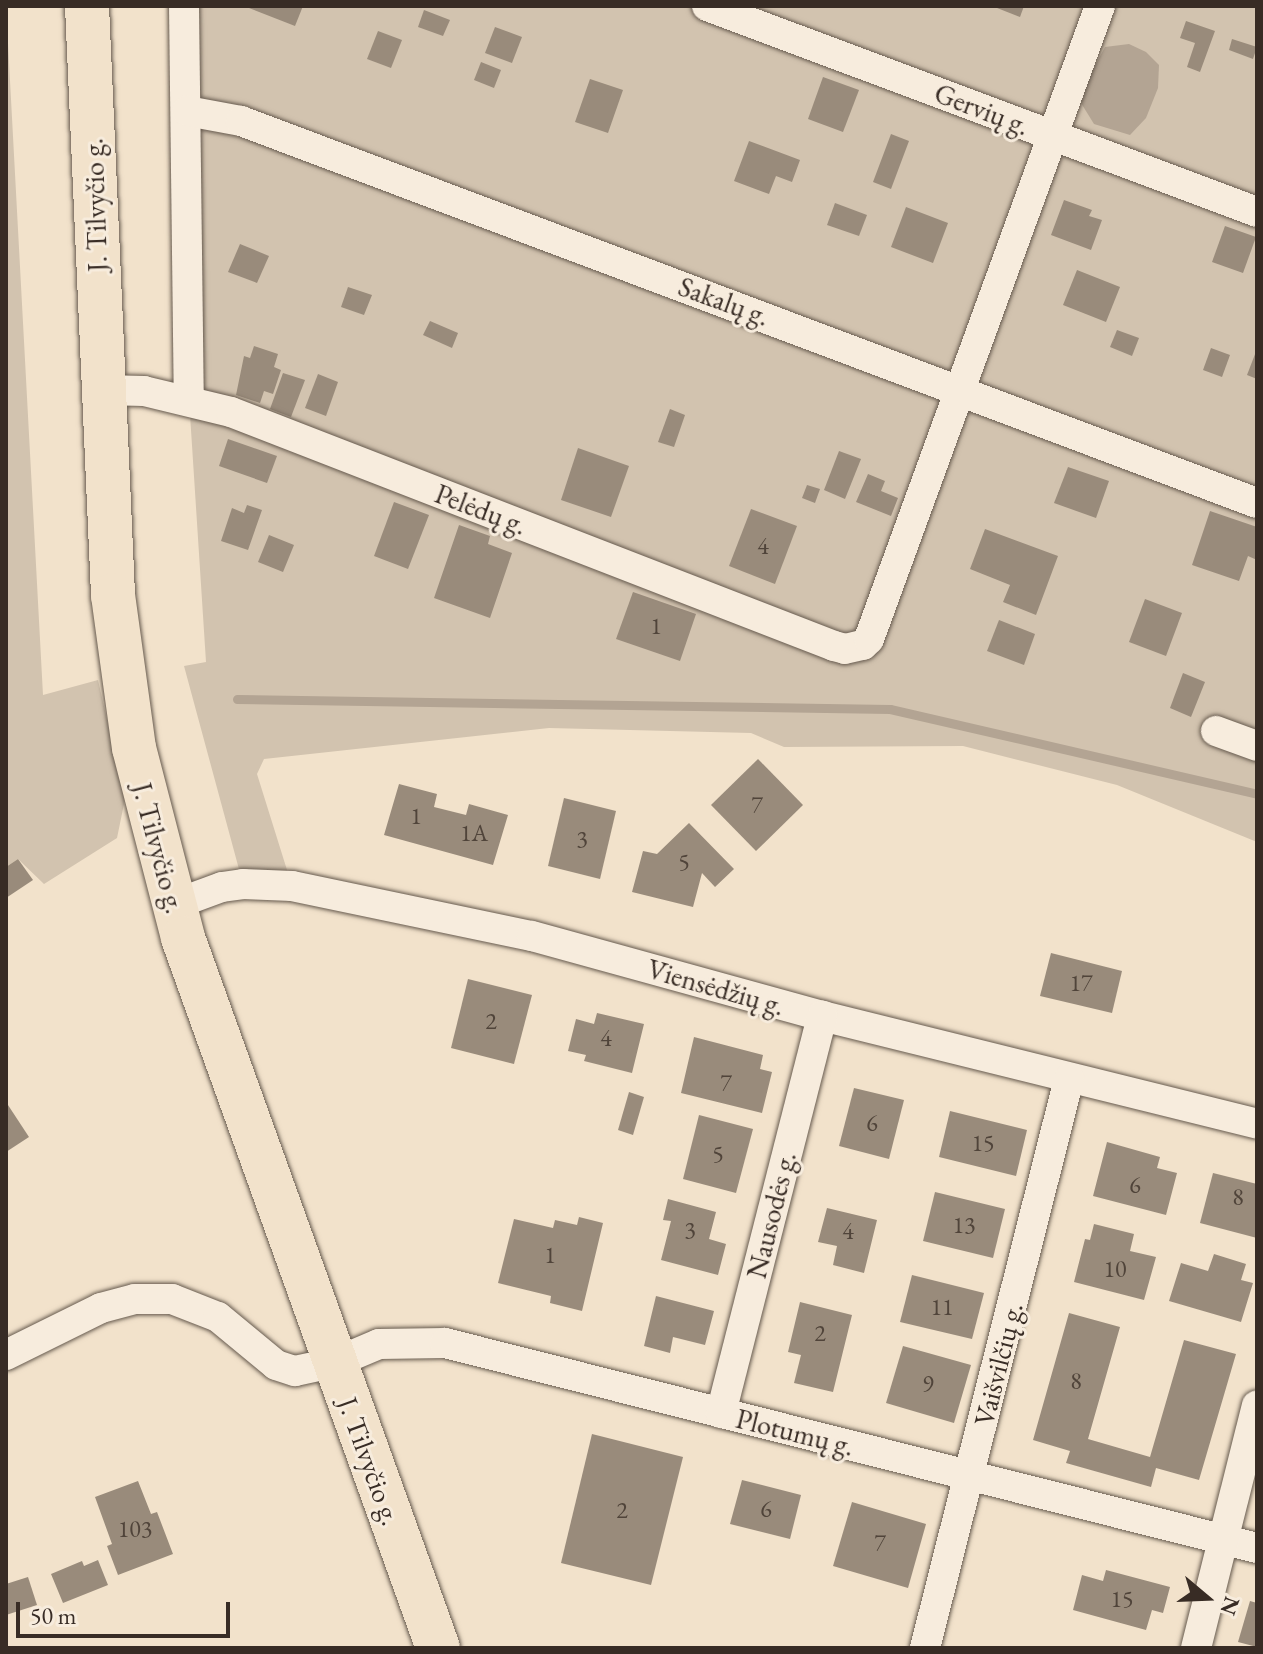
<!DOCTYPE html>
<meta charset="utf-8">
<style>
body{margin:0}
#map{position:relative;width:1263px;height:1654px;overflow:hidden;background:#f2e2cb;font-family:"EB Garamond",serif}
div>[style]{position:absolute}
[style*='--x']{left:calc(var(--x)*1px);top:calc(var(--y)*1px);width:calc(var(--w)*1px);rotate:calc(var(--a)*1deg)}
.green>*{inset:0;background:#d2c3af}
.water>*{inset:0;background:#b3a493}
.stream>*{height:9px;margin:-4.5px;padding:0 4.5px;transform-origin:4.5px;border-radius:4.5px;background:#b3a493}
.building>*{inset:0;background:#998b7b}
.roads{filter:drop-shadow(0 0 2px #665a4e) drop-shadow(0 0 2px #665a4e)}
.minor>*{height:30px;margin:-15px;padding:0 15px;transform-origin:15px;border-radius:15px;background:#f7ecdd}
.primary>*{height:44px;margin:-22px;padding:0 22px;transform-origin:22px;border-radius:22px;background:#f2e2cb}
span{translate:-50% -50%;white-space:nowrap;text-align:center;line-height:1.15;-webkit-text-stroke:6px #f7ecdd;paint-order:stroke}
.number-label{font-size:24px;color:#50443a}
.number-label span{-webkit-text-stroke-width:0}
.street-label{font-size:28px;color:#382c25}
.frame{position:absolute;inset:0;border:8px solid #382c25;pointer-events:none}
.north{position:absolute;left:1167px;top:1558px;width:80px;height:80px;-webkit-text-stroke:6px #f7ecdd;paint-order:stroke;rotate:109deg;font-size:22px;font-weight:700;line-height:32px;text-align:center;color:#382c25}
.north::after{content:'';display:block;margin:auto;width:28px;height:36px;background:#382c25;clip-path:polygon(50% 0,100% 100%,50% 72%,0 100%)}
.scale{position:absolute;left:16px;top:1602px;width:214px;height:36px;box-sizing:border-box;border:4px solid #382c25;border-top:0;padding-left:10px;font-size:24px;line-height:28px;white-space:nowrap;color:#382c25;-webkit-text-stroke:6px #f7ecdd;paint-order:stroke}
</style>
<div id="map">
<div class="green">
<i style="clip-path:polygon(6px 6px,43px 695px,98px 680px,125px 799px,117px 838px,44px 884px,18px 859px,6px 867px)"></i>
<i style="clip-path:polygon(181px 6px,1257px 6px,1257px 842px,1117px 785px,963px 746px,784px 747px,751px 733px,549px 728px,264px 759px,257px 774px,292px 886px,243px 884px,184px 666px,206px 662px,189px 399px)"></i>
</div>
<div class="water">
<i style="clip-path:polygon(1129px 44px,1146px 52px,1159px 65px,1158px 88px,1146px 118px,1130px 135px,1094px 124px,1081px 103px,1090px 75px,1105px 47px)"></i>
</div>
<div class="stream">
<i style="--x:237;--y:699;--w:653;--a:0.88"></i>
<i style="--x:890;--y:709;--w:377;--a:13"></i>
</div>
<div class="building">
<i style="clip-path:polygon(244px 6px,303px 6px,295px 26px)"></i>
<i style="clip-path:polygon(992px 6px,1024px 6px,1020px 17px)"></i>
<i style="clip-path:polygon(424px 10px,450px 20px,443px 36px,418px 27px)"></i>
<i style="clip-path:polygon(1186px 21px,1215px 31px,1200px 72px,1187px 67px,1195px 43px,1180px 38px)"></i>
<i style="clip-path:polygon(495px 27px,522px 37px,512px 63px,485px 53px)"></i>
<i style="clip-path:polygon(378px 31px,402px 40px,391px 68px,367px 59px)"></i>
<i style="clip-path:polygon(1232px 39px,1257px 47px,1253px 59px,1229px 50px)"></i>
<i style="clip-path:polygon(481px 62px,501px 70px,494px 88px,474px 80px)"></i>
<i style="clip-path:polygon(823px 77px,859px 90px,843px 132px,808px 119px)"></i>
<i style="clip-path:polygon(590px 79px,623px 90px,608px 133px,575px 122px)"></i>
<i style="clip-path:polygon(891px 134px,909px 141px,891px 189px,873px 182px)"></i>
<i style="clip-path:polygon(749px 141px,800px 160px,792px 182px,776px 176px,769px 194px,734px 181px)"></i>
<i style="clip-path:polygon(1064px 200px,1092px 210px,1089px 216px,1102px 220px,1091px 250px,1051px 235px)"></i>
<i style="clip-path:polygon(835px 203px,867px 215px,859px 236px,827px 225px)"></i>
<i style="clip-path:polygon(906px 207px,948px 223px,933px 263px,891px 247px)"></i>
<i style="clip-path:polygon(1225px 226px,1256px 237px,1243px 273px,1212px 262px)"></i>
<i style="clip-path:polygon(240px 244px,269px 256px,257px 283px,228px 272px)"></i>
<i style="clip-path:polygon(1077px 270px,1120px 287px,1106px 322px,1063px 305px)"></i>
<i style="clip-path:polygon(348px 287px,372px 295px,364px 315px,341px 307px)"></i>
<i style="clip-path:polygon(430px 321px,458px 333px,452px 348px,423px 335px)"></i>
<i style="clip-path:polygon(1117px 330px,1139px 338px,1132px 356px,1110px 347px)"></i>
<i style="clip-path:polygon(254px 346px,278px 354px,274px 367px,281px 370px,273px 394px,264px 391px,260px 403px,236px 395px,244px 356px,250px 358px)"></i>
<i style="clip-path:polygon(1211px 348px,1230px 355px,1222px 377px,1203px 370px)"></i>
<i style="clip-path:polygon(1257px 349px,1257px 379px,1247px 375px)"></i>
<i style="clip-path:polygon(283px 373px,305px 380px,291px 417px,270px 409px)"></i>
<i style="clip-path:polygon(318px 374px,338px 382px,326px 416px,305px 408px)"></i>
<i style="clip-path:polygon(670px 409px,685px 415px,674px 447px,658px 442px)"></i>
<i style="clip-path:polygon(228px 439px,277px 456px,267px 483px,219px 466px)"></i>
<i style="clip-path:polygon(578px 448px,629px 466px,611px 517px,561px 500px)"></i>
<i style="clip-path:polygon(839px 451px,861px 459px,845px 499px,824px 490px)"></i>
<i style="clip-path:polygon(1068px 467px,1109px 481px,1096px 518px,1054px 503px)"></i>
<i style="clip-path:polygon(868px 474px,885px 481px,881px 491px,898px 498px,891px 516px,856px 502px)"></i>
<i style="clip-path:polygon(807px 485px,820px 489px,815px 503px,802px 498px)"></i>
<i style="clip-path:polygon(394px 502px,429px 515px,408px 569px,374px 556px)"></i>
<i style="clip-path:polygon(247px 505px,262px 510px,248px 550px,221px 541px,232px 508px,244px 513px)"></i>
<i style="clip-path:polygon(751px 509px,797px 526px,775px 584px,729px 566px)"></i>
<i style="clip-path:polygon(1210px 511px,1257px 527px,1257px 560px,1248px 556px,1239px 581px,1192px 565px)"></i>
<i style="clip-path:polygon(459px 525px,490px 536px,488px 544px,512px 553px,490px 618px,434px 598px)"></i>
<i style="clip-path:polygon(985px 529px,1058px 556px,1036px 615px,1003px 602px,1010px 585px,970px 569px)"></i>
<i style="clip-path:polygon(269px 535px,294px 545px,283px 572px,258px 562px)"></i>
<i style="clip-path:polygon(633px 592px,696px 614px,680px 661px,616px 639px)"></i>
<i style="clip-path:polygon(1145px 599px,1182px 613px,1166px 656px,1129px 642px)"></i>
<i style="clip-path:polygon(999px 620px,1035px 634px,1024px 665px,987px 651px)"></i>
<i style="clip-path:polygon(1183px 673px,1205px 682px,1191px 717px,1170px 708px)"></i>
<i style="clip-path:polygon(758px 759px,803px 805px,756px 851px,711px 805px)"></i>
<i style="clip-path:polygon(399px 784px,437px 794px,434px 807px,466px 815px,469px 804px,508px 815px,493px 865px,384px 835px)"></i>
<i style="clip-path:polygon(564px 798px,616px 811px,600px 879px,548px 866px)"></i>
<i style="clip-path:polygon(689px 823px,734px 869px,715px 887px,702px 873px,693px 907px,632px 892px,643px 851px,657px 854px)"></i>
<i style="clip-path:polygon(18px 859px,33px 880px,6px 898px,6px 867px)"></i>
<i style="clip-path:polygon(1051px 953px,1122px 971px,1112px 1013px,1040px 996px)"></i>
<i style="clip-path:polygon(468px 979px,532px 995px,514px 1064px,451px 1048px)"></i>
<i style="clip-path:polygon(597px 1013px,644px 1024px,632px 1073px,584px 1061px,586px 1055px,568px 1051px,576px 1019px,594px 1024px)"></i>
<i style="clip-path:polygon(694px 1037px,763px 1055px,760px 1069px,772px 1072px,762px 1113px,681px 1093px)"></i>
<i style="clip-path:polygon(854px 1088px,904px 1100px,889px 1159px,839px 1146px)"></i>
<i style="clip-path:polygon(629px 1092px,644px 1097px,633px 1135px,618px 1130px)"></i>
<i style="clip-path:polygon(6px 1102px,29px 1137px,6px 1152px)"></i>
<i style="clip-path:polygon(950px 1111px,1027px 1130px,1016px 1176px,939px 1157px)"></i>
<i style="clip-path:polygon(699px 1115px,753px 1129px,736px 1193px,683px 1179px)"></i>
<i style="clip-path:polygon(1107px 1142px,1160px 1157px,1157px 1168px,1177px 1173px,1166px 1215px,1093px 1196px)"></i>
<i style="clip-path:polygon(1213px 1173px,1257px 1184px,1257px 1238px,1200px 1223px)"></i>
<i style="clip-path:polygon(935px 1192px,1005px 1209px,993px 1258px,923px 1241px)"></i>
<i style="clip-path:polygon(668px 1199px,716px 1212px,709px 1239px,726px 1244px,718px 1275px,661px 1260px,671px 1221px,663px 1220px)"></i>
<i style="clip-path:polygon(827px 1208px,877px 1220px,864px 1273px,833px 1265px,837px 1246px,818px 1242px)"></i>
<i style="clip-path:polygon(579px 1217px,603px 1223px,582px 1311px,550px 1303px,551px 1296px,498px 1283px,514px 1219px,553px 1228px,555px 1220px,577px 1225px)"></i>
<i style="clip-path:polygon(1094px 1224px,1134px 1234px,1130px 1251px,1156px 1257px,1144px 1300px,1074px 1282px,1085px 1239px,1090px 1240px)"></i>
<i style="clip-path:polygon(1214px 1254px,1246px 1264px,1241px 1280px,1253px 1283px,1241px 1322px,1169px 1301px,1181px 1263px,1208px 1271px)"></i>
<i style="clip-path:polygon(912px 1275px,984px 1293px,972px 1339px,900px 1322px)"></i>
<i style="clip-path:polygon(656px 1296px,714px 1311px,705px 1345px,673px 1337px,670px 1353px,644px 1346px)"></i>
<i style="clip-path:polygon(800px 1302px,852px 1315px,833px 1392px,794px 1383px,801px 1355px,788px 1352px)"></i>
<i style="clip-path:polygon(1069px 1313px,1120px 1327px,1088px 1439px,1150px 1457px,1184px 1340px,1236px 1354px,1199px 1480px,1156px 1468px,1151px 1487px,1066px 1463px,1070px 1451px,1033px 1440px)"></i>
<i style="clip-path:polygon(903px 1346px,971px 1365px,954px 1423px,886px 1403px)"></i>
<i style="clip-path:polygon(592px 1434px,683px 1457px,651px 1585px,561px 1563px)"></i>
<i style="clip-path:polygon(742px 1480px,801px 1495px,790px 1539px,730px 1524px)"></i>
<i style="clip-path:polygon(138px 1481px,151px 1514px,157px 1512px,173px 1554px,118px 1575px,107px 1546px,112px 1544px,95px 1497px)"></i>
<i style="clip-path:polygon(852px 1502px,926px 1524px,908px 1588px,833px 1566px)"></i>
<i style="clip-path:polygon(98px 1560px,108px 1585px,63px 1603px,51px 1574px,82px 1561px,84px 1566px)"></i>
<i style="clip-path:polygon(1106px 1570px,1170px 1587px,1163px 1613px,1152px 1610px,1146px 1630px,1073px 1610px,1082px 1575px,1103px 1581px)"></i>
<i style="clip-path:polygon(28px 1577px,37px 1605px,6px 1615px,6px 1584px)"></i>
<i style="clip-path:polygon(1250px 1601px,1257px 1603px,1257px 1647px,1238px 1642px)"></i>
</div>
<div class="roads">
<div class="minor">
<i style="--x:184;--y:6;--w:393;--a:89.3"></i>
<i style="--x:707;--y:6;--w:587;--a:20.53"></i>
<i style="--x:187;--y:111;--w:55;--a:10.5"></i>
<i style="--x:241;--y:121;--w:1085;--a:20.61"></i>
<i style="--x:103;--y:390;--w:41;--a:1.4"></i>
<i style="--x:144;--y:391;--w:89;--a:13.6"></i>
<i style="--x:231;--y:412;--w:647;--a:21.21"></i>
<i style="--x:834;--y:646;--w:11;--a:15"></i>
<i style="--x:845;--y:649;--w:18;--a:-13"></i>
<i style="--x:863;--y:645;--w:8;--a:-45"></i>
<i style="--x:869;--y:639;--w:674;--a:-69.95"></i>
<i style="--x:1216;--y:731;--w:44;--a:20.1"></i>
<i style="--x:173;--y:905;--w:52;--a:-20.2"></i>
<i style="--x:222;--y:887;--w:21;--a:-8"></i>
<i style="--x:243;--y:884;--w:49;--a:2.3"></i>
<i style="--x:292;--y:886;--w:245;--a:11.8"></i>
<i style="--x:532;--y:936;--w:301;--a:15.4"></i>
<i style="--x:822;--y:1016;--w:448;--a:13.9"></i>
<i style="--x:6;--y:1355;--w:106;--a:-26.3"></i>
<i style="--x:101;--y:1308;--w:35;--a:-15"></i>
<i style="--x:135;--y:1299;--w:37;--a:0"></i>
<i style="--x:172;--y:1299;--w:49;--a:21.4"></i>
<i style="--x:218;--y:1317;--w:75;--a:39.6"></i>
<i style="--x:276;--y:1365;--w:20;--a:18"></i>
<i style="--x:295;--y:1371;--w:40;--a:-12"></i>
<i style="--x:334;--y:1363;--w:49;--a:-22.9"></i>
<i style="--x:379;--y:1344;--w:66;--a:-0.9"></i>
<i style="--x:445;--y:1343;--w:837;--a:14.17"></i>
<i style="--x:721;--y:1413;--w:410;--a:-75.7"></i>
<i style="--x:925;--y:1648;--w:587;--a:-75.8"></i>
<i style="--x:1196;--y:1648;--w:250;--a:-75.9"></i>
</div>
<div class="primary">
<i style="--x:87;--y:6;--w:590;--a:87.47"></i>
<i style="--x:113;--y:595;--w:154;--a:82.2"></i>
<i style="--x:134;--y:748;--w:196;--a:75.5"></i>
<i style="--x:183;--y:938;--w:754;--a:70.24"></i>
</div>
</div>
<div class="number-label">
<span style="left:763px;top:546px">4</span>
<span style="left:656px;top:626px">1</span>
<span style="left:757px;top:805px">7</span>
<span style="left:416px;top:816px">1</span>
<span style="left:474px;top:833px">1A</span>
<span style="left:582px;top:839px">3</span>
<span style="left:684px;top:862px">5</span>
<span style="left:1081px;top:983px">17</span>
<span style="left:491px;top:1021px">2</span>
<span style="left:606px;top:1038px">4</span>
<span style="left:726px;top:1083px">7</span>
<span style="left:872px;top:1123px">6</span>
<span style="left:983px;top:1143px">15</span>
<span style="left:718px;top:1154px">5</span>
<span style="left:1135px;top:1185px">6</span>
<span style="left:1238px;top:1197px">8</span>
<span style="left:964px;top:1225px">13</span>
<span style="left:690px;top:1230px">3</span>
<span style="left:848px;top:1231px">4</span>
<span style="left:550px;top:1255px">1</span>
<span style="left:1115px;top:1269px">10</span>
<span style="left:942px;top:1307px">11</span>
<span style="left:820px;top:1333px">2</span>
<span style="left:1076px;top:1381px">8</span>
<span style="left:928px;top:1384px">9</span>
<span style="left:766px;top:1509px">6</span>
<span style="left:622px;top:1510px">2</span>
<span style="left:135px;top:1529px">103</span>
<span style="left:880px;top:1543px">7</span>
<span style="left:1122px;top:1599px">15</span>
</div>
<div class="street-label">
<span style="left:982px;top:109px;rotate:21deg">Gervių g.</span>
<span style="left:95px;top:205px;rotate:-92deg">J. Tilvyčio g.</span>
<span style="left:724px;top:301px;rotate:20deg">Sakalų g.</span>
<span style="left:481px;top:509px;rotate:21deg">Pelėdų g.</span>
<span style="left:159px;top:848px;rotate:75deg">J. Tilvyčio g.</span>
<span style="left:716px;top:987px;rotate:16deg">Viensėdžių g.</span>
<span style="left:771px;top:1215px;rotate:-76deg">Nausodės g.</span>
<span style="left:998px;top:1364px;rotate:-76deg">Vaišvilčių g.</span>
<span style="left:795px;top:1432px;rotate:14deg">Plotumų g.</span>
<span style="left:370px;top:1461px;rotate:70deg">J. Tilvyčio g.</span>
</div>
<div class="frame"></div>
<div class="north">N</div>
<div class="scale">50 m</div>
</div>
